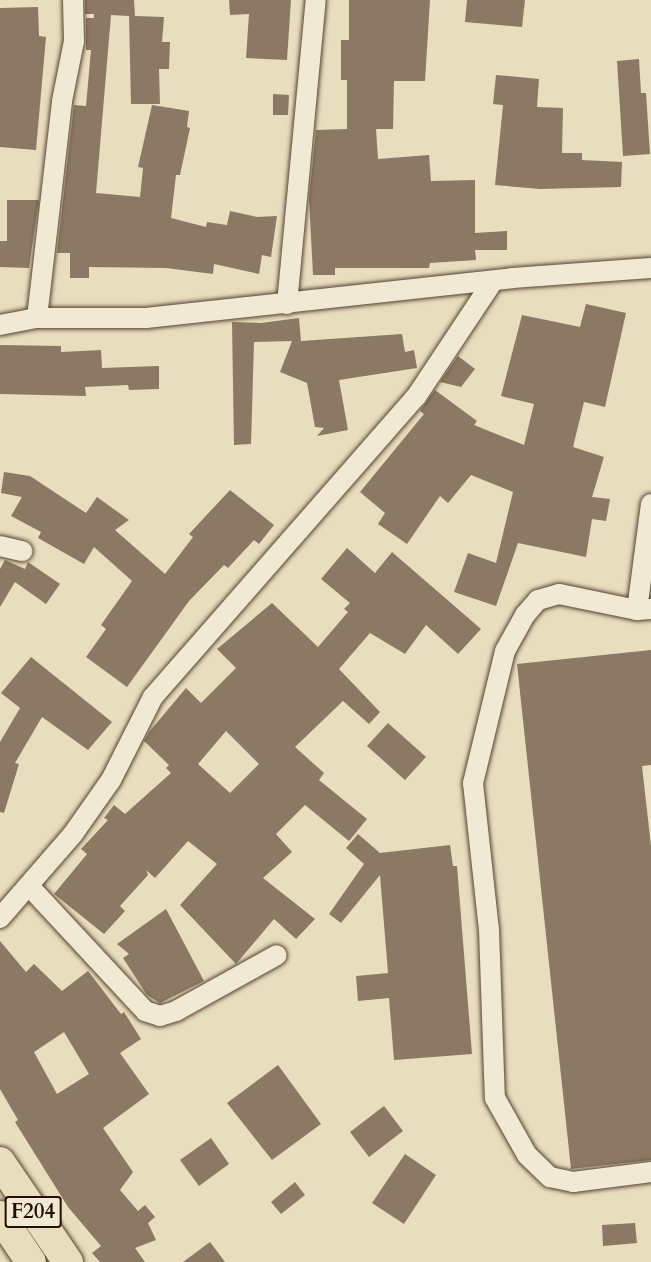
<!DOCTYPE html>
<style>
body{margin:0}
#map{position:relative;width:651px;height:1262px;overflow:hidden;background:#e8ddbd;font-family:Cardo,serif}
div>[style]{position:absolute}
[style*='--x']{left:calc(var(--x)*1px);top:calc(var(--y)*1px);width:calc(var(--w)*1px);rotate:calc(var(--a)*1deg)}
.building>*{inset:0;background:#8c7963}
.roads{filter:drop-shadow(0 0 2px #584130) drop-shadow(0 0 2px #584130)}
.minor>*{height:20px;margin:-10px;padding:0 10px;transform-origin:10px;border-radius:10px;background:#f0e9d4}
.primary>*{height:30px;margin:-15px;padding:0 15px;transform-origin:15px;border-radius:15px;background:#e8ddbd}
span{translate:-50% -50%;white-space:nowrap;text-align:center;line-height:1.15;-webkit-text-stroke:4.5px #f0e9d4;paint-order:stroke}
.shield-label span{padding:2px 4px;background:#f0e9d4;border:2px solid;border-radius:4px;-webkit-text-stroke-width:0}
.shield-label{font-size:21px;color:#280d01;font-weight:700}
</style>
<div id="map">
<div class="building">
<i style="clip-path:polygon(85px 0,134px 0,135px 16px,164px 17px,162px 42px,170px 42px,169px 69px,159px 69px,160px 104px,131px 104px,129px 16px,111px 15px,96px 193px,140px 197px,143px 168px,138px 167px,152px 105px,189px 111px,187px 127px,190px 128px,180px 175px,176px 175px,171px 218px,206px 227px,207px 222px,227px 225px,230px 211px,257px 217px,277px 216px,271px 257px,262px 255px,259px 274px,214px 264px,213px 274px,166px 268px,89px 267px,89px 278px,70px 278px,70px 253px,57px 253px,74px 105px,86px 106px,91px 50px,86px 50px,86px 18px,94px 18px,94px 14px,85px 14px)"></i>
<i style="clip-path:polygon(229px 0,291px 0,287px 60px,246px 58px,249px 14px,230px 15px)"></i>
<i style="clip-path:polygon(349px 0,430px 0,425px 81px,394px 81px,393px 129px,376px 129px,378px 159px,429px 155px,431px 181px,475px 180px,475px 233px,507px 231px,507px 250px,475px 250px,476px 260px,430px 263px,429px 268px,335px 268px,335px 275px,313px 275px,309px 199px,316px 130px,347px 129px,347px 80px,341px 80px,341px 40px,349px 40px)"></i>
<i style="clip-path:polygon(467px 0,525px 0,522px 27px,465px 22px)"></i>
<i style="clip-path:polygon(38px 7px,39px 36px,46px 37px,36px 150px,0 147px,0 8px)"></i>
<i style="clip-path:polygon(639px 59px,641px 93px,646px 93px,650px 154px,623px 156px,617px 61px)"></i>
<i style="clip-path:polygon(496px 75px,539px 79px,537px 107px,563px 108px,562px 153px,582px 153px,582px 160px,622px 162px,621px 187px,540px 189px,495px 185px,503px 105px,493px 104px)"></i>
<i style="clip-path:polygon(273px 94px,289px 95px,288px 115px,273px 115px)"></i>
<i style="clip-path:polygon(7px 200px,39px 200px,29px 268px,0 267px,0 241px,7px 241px)"></i>
<i style="clip-path:polygon(586px 304px,626px 313px,605px 407px,584px 402px,573px 447px,604px 457px,592px 497px,610px 499px,606px 521px,592px 519px,586px 557px,518px 543px,496px 606px,454px 592px,468px 553px,496px 563px,513px 492px,471px 475px,448px 503px,440px 496px,407px 544px,378px 524px,385px 513px,360px 492px,424px 414px,420px 411px,435px 390px,477px 421px,474px 425px,524px 445px,534px 404px,501px 396px,522px 315px,580px 327px)"></i>
<i style="clip-path:polygon(299px 318px,301px 341px,402px 334px,405px 352px,414px 350px,417px 368px,339px 380px,348px 430px,317px 436px,324px 428px,315px 427px,307px 383px,280px 372px,292px 341px,254px 342px,251px 444px,234px 445px,232px 322px,261px 323px)"></i>
<i style="clip-path:polygon(0 345px,61px 346px,61px 352px,101px 350px,102px 368px,159px 366px,159px 389px,129px 390px,128px 385px,85px 387px,86px 396px,0 394px)"></i>
<i style="clip-path:polygon(458px 356px,475px 369px,461px 387px,440px 382px)"></i>
<i style="clip-path:polygon(4px 472px,30px 476px,86px 513px,97px 497px,129px 520px,115px 530px,165px 574px,193px 537px,189px 534px,230px 490px,274px 525px,259px 544px,254px 540px,228px 568px,224px 565px,189px 601px,127px 687px,86px 657px,106px 629px,101px 625px,132px 581px,94px 547px,84px 564px,38px 538px,41px 532px,11px 516px,22px 497px,1px 493px)"></i>
<i style="clip-path:polygon(evenodd,347px 548px,375px 573px,392px 552px,481px 629px,458px 654px,426px 625px,405px 654px,370px 633px,339px 669px,380px 712px,369px 724px,343px 701px,295px 747px,324px 773px,319px 780px,367px 819px,349px 841px,305px 805px,276px 834px,292px 852px,263px 878px,315px 919px,296px 939px,274px 919px,236px 964px,180px 905px,217px 864px,188px 841px,155px 878px,146px 870px,148px 875px,120px 906px,125px 911px,104px 934px,54px 894px,87px 854px,81px 849px,108px 820px,104px 818px,114px 805px,125px 814px,171px 773px,166px 768px,169px 765px,144px 741px,149px 732px,186px 688px,201px 703px,236px 668px,217px 649px,272px 603px,318px 647px,348px 612px,344px 609px,350px 603px,321px 579px,347px 548px,226px 731px,259px 764px,230px 793px,198px 764px,226px 731px)"></i>
<i style="clip-path:polygon(5px 560px,25px 569px,28px 562px,60px 584px,46px 604px,15px 582px,0 607px,0 569px)"></i>
<i style="clip-path:polygon(651px 650px,651px 765px,642px 766px,651px 846px,651px 1160px,571px 1169px,517px 664px)"></i>
<i style="clip-path:polygon(31px 657px,112px 722px,88px 750px,42px 717px,15px 763px,19px 764px,4px 813px,0 812px,0 742px,20px 708px,1px 693px)"></i>
<i style="clip-path:polygon(388px 723px,426px 757px,405px 780px,367px 746px)"></i>
<i style="clip-path:polygon(358px 834px,380px 853px,450px 845px,453px 866px,457px 866px,472px 1054px,394px 1060px,389px 998px,358px 1001px,356px 976px,388px 973px,380px 875px,341px 923px,329px 914px,364px 864px,346px 848px)"></i>
<i style="clip-path:polygon(166px 909px,204px 981px,160px 1003px,147px 995px,123px 958px,129px 954px,117px 944px)"></i>
<i style="clip-path:polygon(evenodd,0 941px,26px 972px,34px 964px,62px 991px,88px 971px,121px 1014px,124px 1012px,141px 1039px,120px 1053px,149px 1094px,103px 1128px,133px 1172px,120px 1190px,138px 1211px,145px 1205px,155px 1217px,148px 1223px,156px 1240px,135px 1248px,145px 1262px,100px 1262px,92px 1253px,101px 1246px,68px 1207px,15px 1122px,18px 1120px,0 1089px,0 941px,64px 1032px,89px 1074px,57px 1094px,34px 1052px,64px 1032px)"></i>
<i style="clip-path:polygon(278px 1065px,321px 1124px,272px 1160px,227px 1103px)"></i>
<i style="clip-path:polygon(384px 1106px,403px 1131px,369px 1157px,350px 1132px)"></i>
<i style="clip-path:polygon(211px 1138px,229px 1164px,199px 1186px,180px 1160px)"></i>
<i style="clip-path:polygon(405px 1154px,436px 1175px,404px 1224px,372px 1203px)"></i>
<i style="clip-path:polygon(295px 1182px,305px 1195px,281px 1214px,271px 1202px)"></i>
<i style="clip-path:polygon(635px 1223px,637px 1243px,603px 1246px,602px 1225px)"></i>
<i style="clip-path:polygon(210px 1242px,225px 1262px,183px 1262px)"></i>
</div>
<div class="roads">
<div class="minor">
<i style="--x:287;--y:304;--w:305;--a:-84.6"></i>
<i style="--x:37;--y:318;--w:218;--a:-83.4"></i>
<i style="--x:62;--y:101;--w:61;--a:-78.7"></i>
<i style="--x:74;--y:41;--w:41;--a:-91.4"></i>
<i style="--x:0;--y:325;--w:38;--a:-11"></i>
<i style="--x:37;--y:318;--w:109;--a:0"></i>
<i style="--x:146;--y:318;--w:368;--a:-6.2"></i>
<i style="--x:512;--y:278;--w:139;--a:-4.1"></i>
<i style="--x:0;--y:546;--w:23;--a:13"></i>
<i style="--x:651;--y:609;--w:14;--a:176"></i>
<i style="--x:637;--y:610;--w:80;--a:-168.4"></i>
<i style="--x:559;--y:594;--w:22;--a:164"></i>
<i style="--x:538;--y:600;--w:20;--a:131"></i>
<i style="--x:525;--y:615;--w:41;--a:119.1"></i>
<i style="--x:505;--y:651;--w:136;--a:103.6"></i>
<i style="--x:473;--y:783;--w:148;--a:83.8"></i>
<i style="--x:489;--y:930;--w:168;--a:88"></i>
<i style="--x:495;--y:1098;--w:65;--a:60.7"></i>
<i style="--x:527;--y:1155;--w:32;--a:44"></i>
<i style="--x:550;--y:1177;--w:24;--a:12"></i>
<i style="--x:573;--y:1182;--w:79;--a:-7.3"></i>
<i style="--x:637;--y:610;--w:107;--a:-82.5"></i>
<i style="--x:29;--y:886;--w:171;--a:47.1"></i>
<i style="--x:145;--y:1011;--w:16;--a:18"></i>
<i style="--x:160;--y:1016;--w:17;--a:-17"></i>
<i style="--x:176;--y:1011;--w:115;--a:-29"></i>
<i style="--x:0;--y:918;--w:111;--a:-49"></i>
<i style="--x:73;--y:834;--w:66;--a:-54.9"></i>
<i style="--x:111;--y:780;--w:93;--a:-63.2"></i>
<i style="--x:153;--y:697;--w:399;--a:-48.8"></i>
<i style="--x:416;--y:397;--w:139;--a:-56.4"></i>
</div>
<div class="primary">
<i style="--x:0;--y:1162;--w:121;--a:55.8"></i>
<i style="--x:0;--y:1216;--w:55;--a:56"></i>
</div>
</div>
<div class="shield-label">
<span style="left:33px;top:1212px">F204</span>
</div>
</div>
